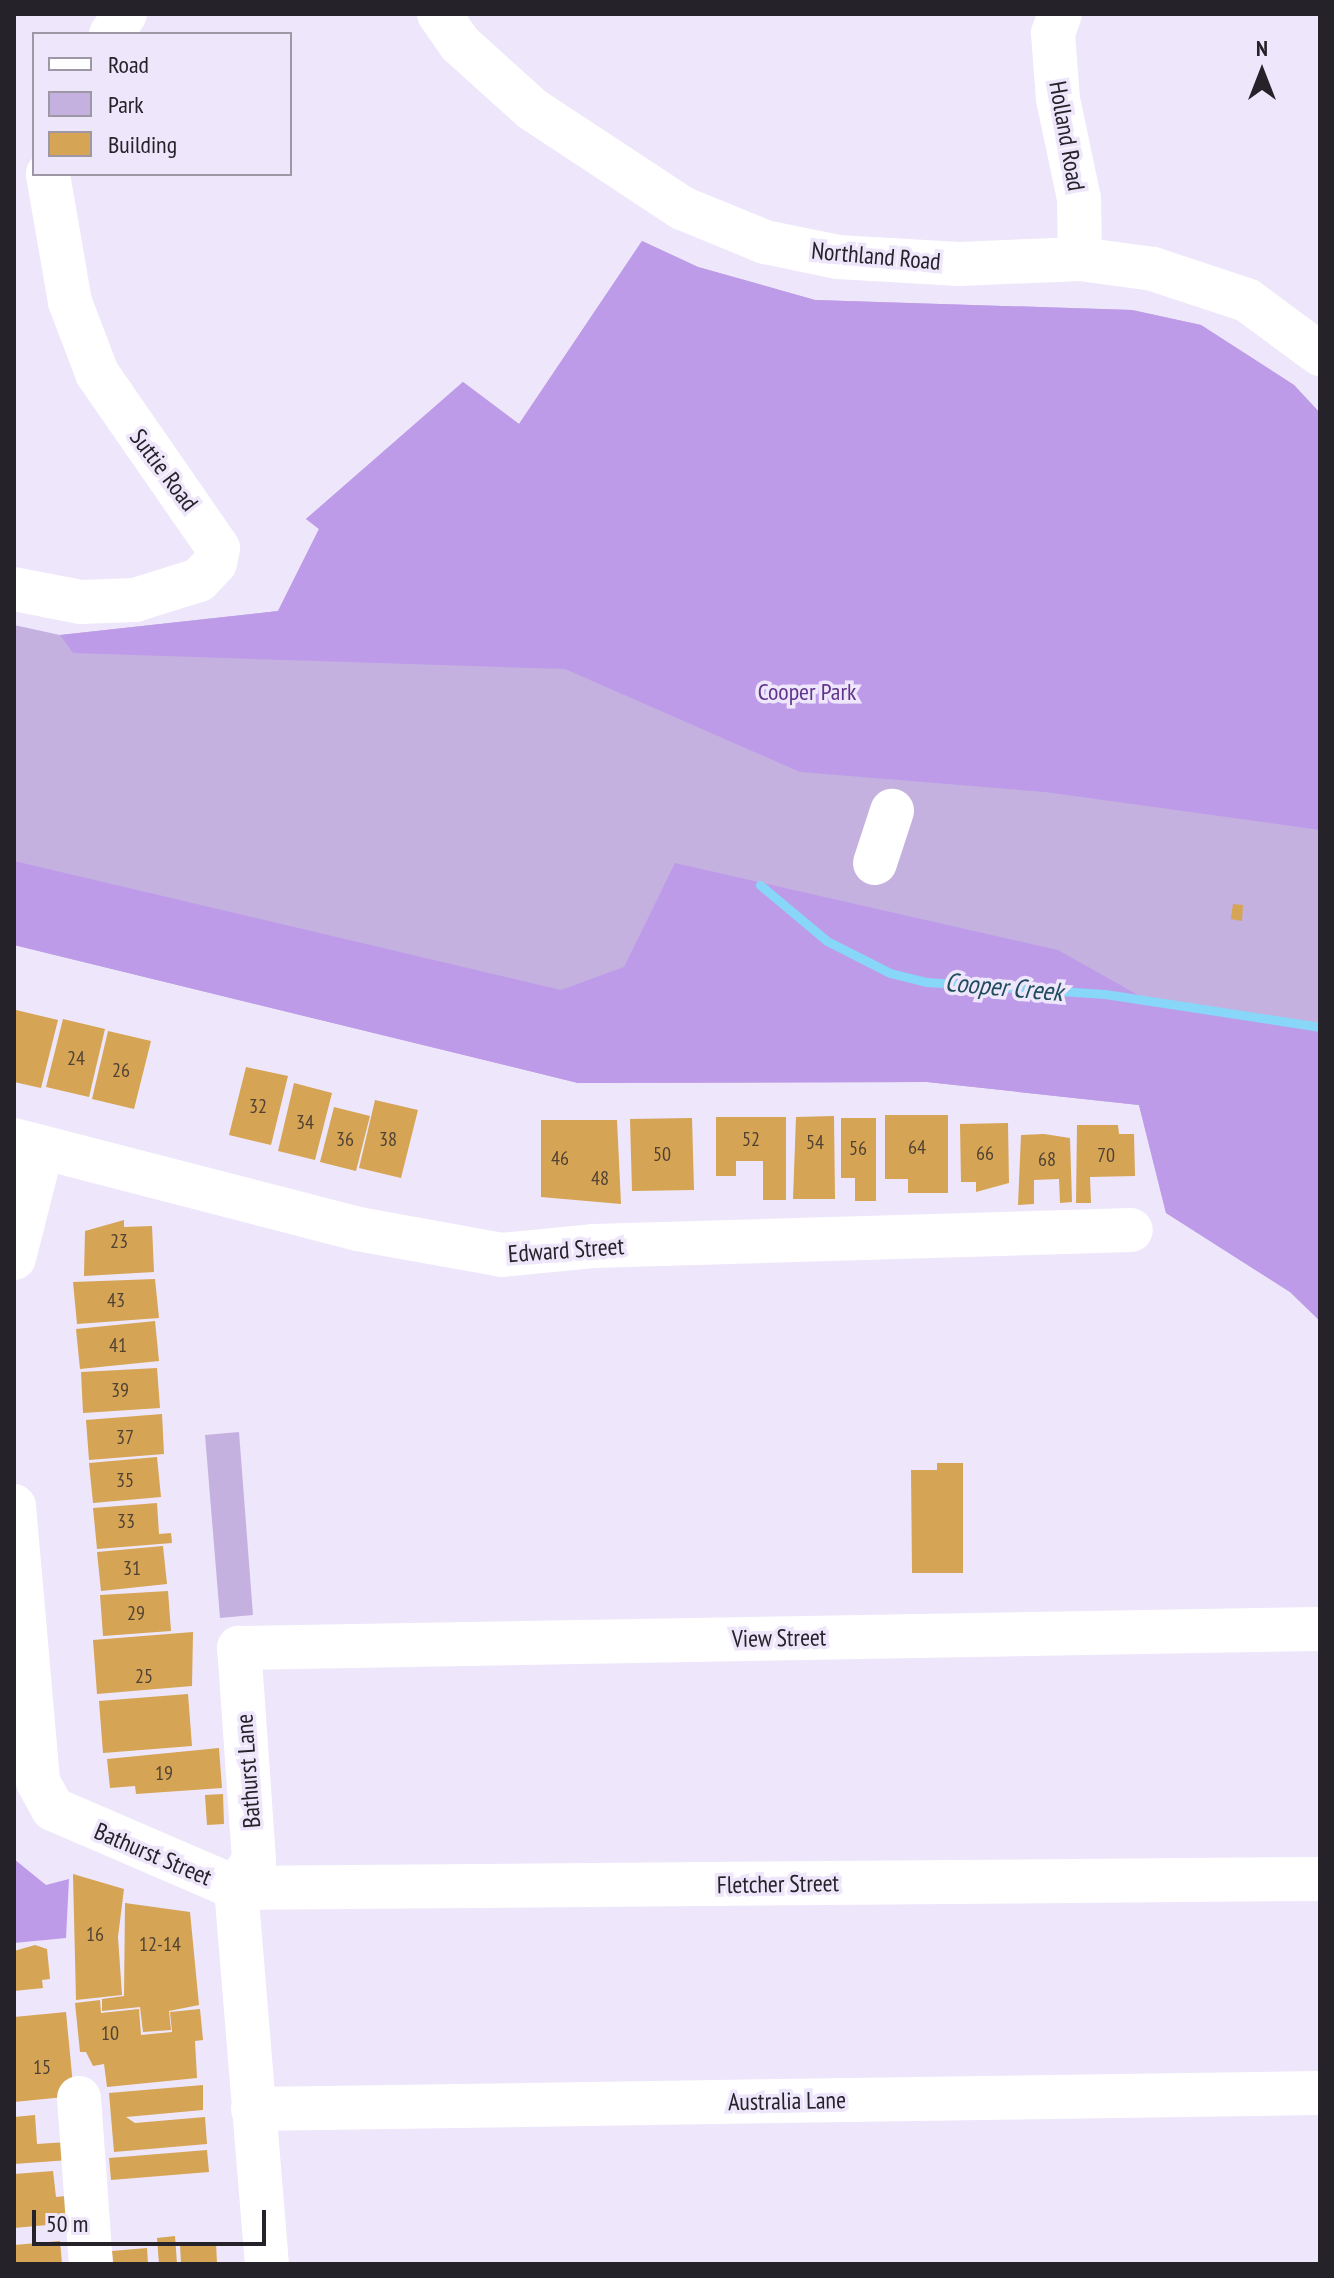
<!DOCTYPE html>
<style>
body{margin:0}
#map{position:relative;width:1334px;height:2278px;overflow:hidden;background:#eee6fa;font-family:"PT Sans Narrow",sans-serif}
div>[style]{position:absolute}
[style*='--x']{left:calc(var(--x)*1px);top:calc(var(--y)*1px);width:calc(var(--w)*1px);rotate:calc(var(--a)*1deg)}
.green>*{inset:0;background:#c5b1e0}
.forest>*{inset:0;background:#bd9be8}
.stream>*{height:9px;margin:-4.5px;padding:0 4.5px;transform-origin:4.5px;border-radius:4.5px;background:#88d6f8}
.building>*{inset:0;background:#d5a454}
.minor>*{height:44px;margin:-22px;padding:0 22px;transform-origin:22px;border-radius:22px;background:#fff}
span{translate:-50% -50%;white-space:nowrap;text-align:center;line-height:1.15;-webkit-text-stroke:7px #eee6fa;paint-order:stroke}
.number-label{font-size:20px;color:#514234}
.number-label span{-webkit-text-stroke-width:0}
.street-label{font-size:24px;color:#252229}
.park-label{font-size:24px;color:#60348d}
.water-label{font-size:26px;color:#1f4c5e;font-style:italic}
.frame{position:absolute;inset:0;border:16px solid #252229;pointer-events:none}
.legend{position:absolute;left:32px;top:32px;width:260px;height:144px;box-sizing:border-box;background:#eee6fa;border:2px solid #9e98a6;margin:0;padding:10px 14px;list-style:none;font-size:24px;color:#252229}
.legend li{display:flex;align-items:center;gap:16px;height:40px}
.legend b{width:40px;border:2px solid #9e98a6}
.north{position:absolute;left:1222px;top:32px;width:80px;height:80px;-webkit-text-stroke:6px #eee6fa;paint-order:stroke;rotate:0deg;font-size:22px;font-weight:700;line-height:32px;text-align:center;color:#252229}
.north::after{content:'';display:block;margin:auto;width:28px;height:36px;background:#252229;clip-path:polygon(50% 0,100% 100%,50% 72%,0 100%)}
.scale{position:absolute;left:32px;top:2210px;width:234px;height:36px;box-sizing:border-box;border:4px solid #252229;border-top:0;padding-left:10px;font-size:24px;line-height:28px;white-space:nowrap;color:#252229;-webkit-text-stroke:6px #eee6fa;paint-order:stroke}
</style>
<div id="map">
<div class="green">
<i style="clip-path:polygon(642px 241px,698px 267px,815px 300px,1132px 310px,1201px 325px,1294px 385px,1320px 413px,1320px 1321px,1290px 1292px,1166px 1213px,1139px 1105px,927px 1082px,578px 1083px,14px 945px,14px 625px,60px 635px,278px 611px,319px 529px,306px 519px,463px 382px,519px 424px)"></i>
<i style="clip-path:polygon(239px 1432px,253px 1615px,220px 1618px,205px 1435px)"></i>
</div>
<div class="forest">
<i style="clip-path:polygon(642px 241px,698px 267px,815px 300px,1132px 310px,1201px 325px,1294px 385px,1320px 413px,1320px 830px,1045px 792px,800px 772px,565px 669px,73px 653px,60px 635px,278px 611px,319px 529px,306px 519px,463px 382px,519px 424px)"></i>
<i style="clip-path:polygon(14px 861px,561px 990px,624px 967px,675px 863px,1058px 950px,1145px 999px,1320px 1032px,1320px 1321px,1290px 1292px,1166px 1213px,1139px 1105px,927px 1082px,578px 1083px,14px 945px)"></i>
<i style="clip-path:polygon(14px 1859px,46px 1885px,69px 1879px,66px 1938px,14px 1943px)"></i>
</div>
<div class="stream">
<i style="--x:760;--y:885;--w:87;--a:39.9"></i>
<i style="--x:827;--y:941;--w:71;--a:26.9"></i>
<i style="--x:890;--y:973;--w:38;--a:14"></i>
<i style="--x:927;--y:982;--w:178;--a:3.9"></i>
<i style="--x:1105;--y:994;--w:218;--a:8.7"></i>
</div>
<div class="building">
<i style="clip-path:polygon(1233px 904px,1243px 905px,1242px 921px,1231px 919px)"></i>
<i style="clip-path:polygon(16px 1010px,58px 1020px,41px 1088px,14px 1082px)"></i>
<i style="clip-path:polygon(63px 1019px,105px 1029px,89px 1097px,46px 1087px)"></i>
<i style="clip-path:polygon(108px 1031px,151px 1041px,134px 1109px,92px 1099px)"></i>
<i style="clip-path:polygon(246px 1067px,288px 1076px,271px 1145px,229px 1135px)"></i>
<i style="clip-path:polygon(294px 1083px,332px 1093px,315px 1160px,278px 1151px)"></i>
<i style="clip-path:polygon(375px 1100px,418px 1110px,401px 1178px,359px 1168px)"></i>
<i style="clip-path:polygon(334px 1107px,370px 1116px,356px 1171px,320px 1162px)"></i>
<i style="clip-path:polygon(885px 1115px,948px 1115px,948px 1193px,908px 1193px,908px 1179px,885px 1179px)"></i>
<i style="clip-path:polygon(834px 1116px,835px 1199px,793px 1199px,796px 1117px)"></i>
<i style="clip-path:polygon(716px 1117px,786px 1117px,786px 1200px,763px 1200px,763px 1161px,736px 1161px,736px 1176px,716px 1176px)"></i>
<i style="clip-path:polygon(692px 1118px,694px 1190px,632px 1191px,630px 1119px)"></i>
<i style="clip-path:polygon(841px 1118px,876px 1118px,876px 1201px,855px 1201px,855px 1178px,841px 1178px)"></i>
<i style="clip-path:polygon(541px 1120px,617px 1120px,621px 1204px,541px 1197px)"></i>
<i style="clip-path:polygon(1008px 1123px,1009px 1183px,976px 1192px,976px 1182px,961px 1182px,960px 1124px)"></i>
<i style="clip-path:polygon(1077px 1125px,1118px 1125px,1119px 1134px,1134px 1134px,1135px 1176px,1090px 1177px,1091px 1203px,1076px 1203px)"></i>
<i style="clip-path:polygon(1044px 1134px,1070px 1138px,1072px 1202px,1060px 1203px,1059px 1179px,1034px 1180px,1034px 1204px,1018px 1205px,1021px 1135px)"></i>
<i style="clip-path:polygon(124px 1220px,124px 1227px,152px 1226px,154px 1272px,84px 1276px,85px 1231px)"></i>
<i style="clip-path:polygon(155px 1279px,159px 1318px,77px 1324px,73px 1282px)"></i>
<i style="clip-path:polygon(155px 1321px,159px 1361px,80px 1369px,76px 1329px)"></i>
<i style="clip-path:polygon(157px 1368px,160px 1408px,83px 1413px,81px 1372px)"></i>
<i style="clip-path:polygon(162px 1414px,164px 1454px,89px 1460px,86px 1420px)"></i>
<i style="clip-path:polygon(157px 1457px,161px 1497px,93px 1503px,89px 1463px)"></i>
<i style="clip-path:polygon(937px 1463px,963px 1463px,963px 1573px,912px 1573px,911px 1470px,937px 1470px)"></i>
<i style="clip-path:polygon(157px 1503px,159px 1534px,171px 1533px,172px 1543px,97px 1549px,93px 1508px)"></i>
<i style="clip-path:polygon(163px 1546px,167px 1584px,101px 1591px,97px 1552px)"></i>
<i style="clip-path:polygon(168px 1591px,171px 1631px,103px 1636px,100px 1595px)"></i>
<i style="clip-path:polygon(193px 1632px,192px 1686px,97px 1694px,93px 1640px)"></i>
<i style="clip-path:polygon(188px 1694px,192px 1746px,103px 1753px,99px 1701px)"></i>
<i style="clip-path:polygon(219px 1748px,222px 1788px,136px 1794px,135px 1786px,110px 1788px,107px 1759px)"></i>
<i style="clip-path:polygon(223px 1794px,224px 1824px,207px 1825px,205px 1795px)"></i>
<i style="clip-path:polygon(73px 1874px,124px 1889px,118px 1937px,122px 1995px,76px 2000px)"></i>
<i style="clip-path:polygon(125px 1903px,190px 1912px,199px 2005px,169px 2011px,171px 2030px,143px 2032px,140px 2007px,102px 2011px,102px 1999px,124px 1996px)"></i>
<i style="clip-path:polygon(35px 1945px,47px 1949px,50px 1979px,42px 1980px,43px 1988px,14px 1991px,14px 1951px)"></i>
<i style="clip-path:polygon(100px 2000px,101px 2013px,139px 2009px,141px 2035px,172px 2032px,170px 2012px,200px 2009px,203px 2040px,195px 2041px,197px 2078px,107px 2087px,104px 2064px,93px 2066px,86px 2052px,80px 2052px,75px 2003px)"></i>
<i style="clip-path:polygon(66px 2012px,74px 2096px,14px 2102px,14px 2017px)"></i>
<i style="clip-path:polygon(203px 2085px,203px 2110px,126px 2117px,135px 2123px,205px 2117px,207px 2144px,114px 2152px,109px 2093px)"></i>
<i style="clip-path:polygon(35px 2115px,37px 2144px,67px 2142px,69px 2160px,14px 2164px,14px 2117px)"></i>
<i style="clip-path:polygon(207px 2150px,209px 2172px,111px 2180px,109px 2158px)"></i>
<i style="clip-path:polygon(53px 2171px,56px 2197px,66px 2196px,69px 2223px,14px 2228px,14px 2174px)"></i>
<i style="clip-path:polygon(175px 2236px,177px 2264px,159px 2264px,157px 2238px)"></i>
<i style="clip-path:polygon(60px 2241px,62px 2264px,14px 2264px,14px 2245px)"></i>
<i style="clip-path:polygon(216px 2242px,217px 2264px,181px 2264px,180px 2244px)"></i>
<i style="clip-path:polygon(147px 2248px,148px 2264px,113px 2264px,112px 2251px)"></i>
</div>
<div class="minor">
<i style="--x:439;--y:14;--w:37;--a:55"></i>
<i style="--x:460;--y:44;--w:97;--a:42.1"></i>
<i style="--x:532;--y:109;--w:180;--a:33.4"></i>
<i style="--x:682;--y:208;--w:90;--a:22.3"></i>
<i style="--x:765;--y:242;--w:75;--a:11.6"></i>
<i style="--x:838;--y:257;--w:121;--a:3.3"></i>
<i style="--x:959;--y:264;--w:121;--a:-2.4"></i>
<i style="--x:1080;--y:259;--w:74;--a:7.8"></i>
<i style="--x:1153;--y:269;--w:99;--a:18.3"></i>
<i style="--x:1247;--y:300;--w:91;--a:36.5"></i>
<i style="--x:1060;--y:14;--w:20;--a:110"></i>
<i style="--x:1053;--y:33;--w:66;--a:85.7"></i>
<i style="--x:1058;--y:99;--w:102;--a:78.1"></i>
<i style="--x:1079;--y:199;--w:60;--a:89"></i>
<i style="--x:111;--y:34;--w:24;--a:-55"></i>
<i style="--x:14;--y:589;--w:67;--a:11.1"></i>
<i style="--x:80;--y:602;--w:55;--a:-2.1"></i>
<i style="--x:135;--y:600;--w:67;--a:-17.4"></i>
<i style="--x:199;--y:580;--w:23;--a:-47"></i>
<i style="--x:215;--y:563;--w:15;--a:-79"></i>
<i style="--x:218;--y:548;--w:213;--a:-124.7"></i>
<i style="--x:97;--y:373;--w:76;--a:-110.8"></i>
<i style="--x:70;--y:302;--w:130;--a:-99.8"></i>
<i style="--x:875;--y:863;--w:55;--a:-71.9"></i>
<i style="--x:14;--y:1140;--w:355;--a:14.5"></i>
<i style="--x:358;--y:1229;--w:146;--a:10.2"></i>
<i style="--x:502;--y:1255;--w:91;--a:-5.6"></i>
<i style="--x:593;--y:1246;--w:538;--a:-1.7"></i>
<i style="--x:14;--y:1258;--w:114;--a:-75.8"></i>
<i style="--x:14;--y:1506;--w:277;--a:85"></i>
<i style="--x:38;--y:1782;--w:31;--a:61"></i>
<i style="--x:53;--y:1809;--w:199;--a:23.3"></i>
<i style="--x:236;--y:1888;--w:377;--a:85.3"></i>
<i style="--x:236;--y:1888;--w:33;--a:-57"></i>
<i style="--x:254;--y:1860;--w:213;--a:-94"></i>
<i style="--x:239;--y:1648;--w:1081;--a:-1.01"></i>
<i style="--x:236;--y:1888;--w:1084;--a:-0.48"></i>
<i style="--x:79;--y:2098;--w:166;--a:85.9"></i>
<i style="--x:253;--y:2109;--w:1067;--a:-0.86"></i>
</div>
<div class="number-label">
<span style="left:76px;top:1058px">24</span>
<span style="left:121px;top:1070px">26</span>
<span style="left:258px;top:1106px">32</span>
<span style="left:305px;top:1122px">34</span>
<span style="left:345px;top:1139px">36</span>
<span style="left:388px;top:1139px">38</span>
<span style="left:751px;top:1139px">52</span>
<span style="left:815px;top:1142px">54</span>
<span style="left:917px;top:1147px">64</span>
<span style="left:858px;top:1148px">56</span>
<span style="left:985px;top:1153px">66</span>
<span style="left:662px;top:1154px">50</span>
<span style="left:1106px;top:1155px">70</span>
<span style="left:560px;top:1158px">46</span>
<span style="left:1047px;top:1159px">68</span>
<span style="left:600px;top:1178px">48</span>
<span style="left:119px;top:1241px">23</span>
<span style="left:116px;top:1300px">43</span>
<span style="left:118px;top:1345px">41</span>
<span style="left:120px;top:1390px">39</span>
<span style="left:125px;top:1437px">37</span>
<span style="left:125px;top:1480px">35</span>
<span style="left:126px;top:1521px">33</span>
<span style="left:132px;top:1568px">31</span>
<span style="left:136px;top:1613px">29</span>
<span style="left:144px;top:1676px">25</span>
<span style="left:164px;top:1773px">19</span>
<span style="left:95px;top:1934px">16</span>
<span style="left:160px;top:1944px">12-14</span>
<span style="left:110px;top:2033px">10</span>
<span style="left:42px;top:2067px">15</span>
</div>
<div class="street-label">
<span style="left:1067px;top:136px;rotate:80deg">Holland Road</span>
<span style="left:876px;top:256px;rotate:5deg">Northland Road</span>
<span style="left:164px;top:470px;rotate:53deg">Suttie Road</span>
<span style="left:566px;top:1250px;rotate:-4deg">Edward Street</span>
<span style="left:779px;top:1638px;rotate:-1deg">View Street</span>
<span style="left:248px;top:1771px;rotate:-94deg">Bathurst Lane</span>
<span style="left:153px;top:1854px;rotate:23deg">Bathurst Street</span>
<span style="left:778px;top:1884px;rotate:-1deg">Fletcher Street</span>
<span style="left:787px;top:2101px;rotate:-1deg">Australia Lane</span>
</div>
<div class="park-label">
<span style="left:807px;top:692px">Cooper Park</span>
</div>
<div class="water-label">
<span style="left:1004px;top:987px;rotate:5deg">Cooper Creek</span>
</div>
<div class="frame"></div>
<ul class="legend">
<li><b style="height:10px;background:#fff"></b>Road</li>
<li><b style="height:22px;background:#c5b1e0"></b>Park</li>
<li><b style="height:22px;background:#d5a454"></b>Building</li>
</ul>
<div class="north">N</div>
<div class="scale">50 m</div>
</div>
